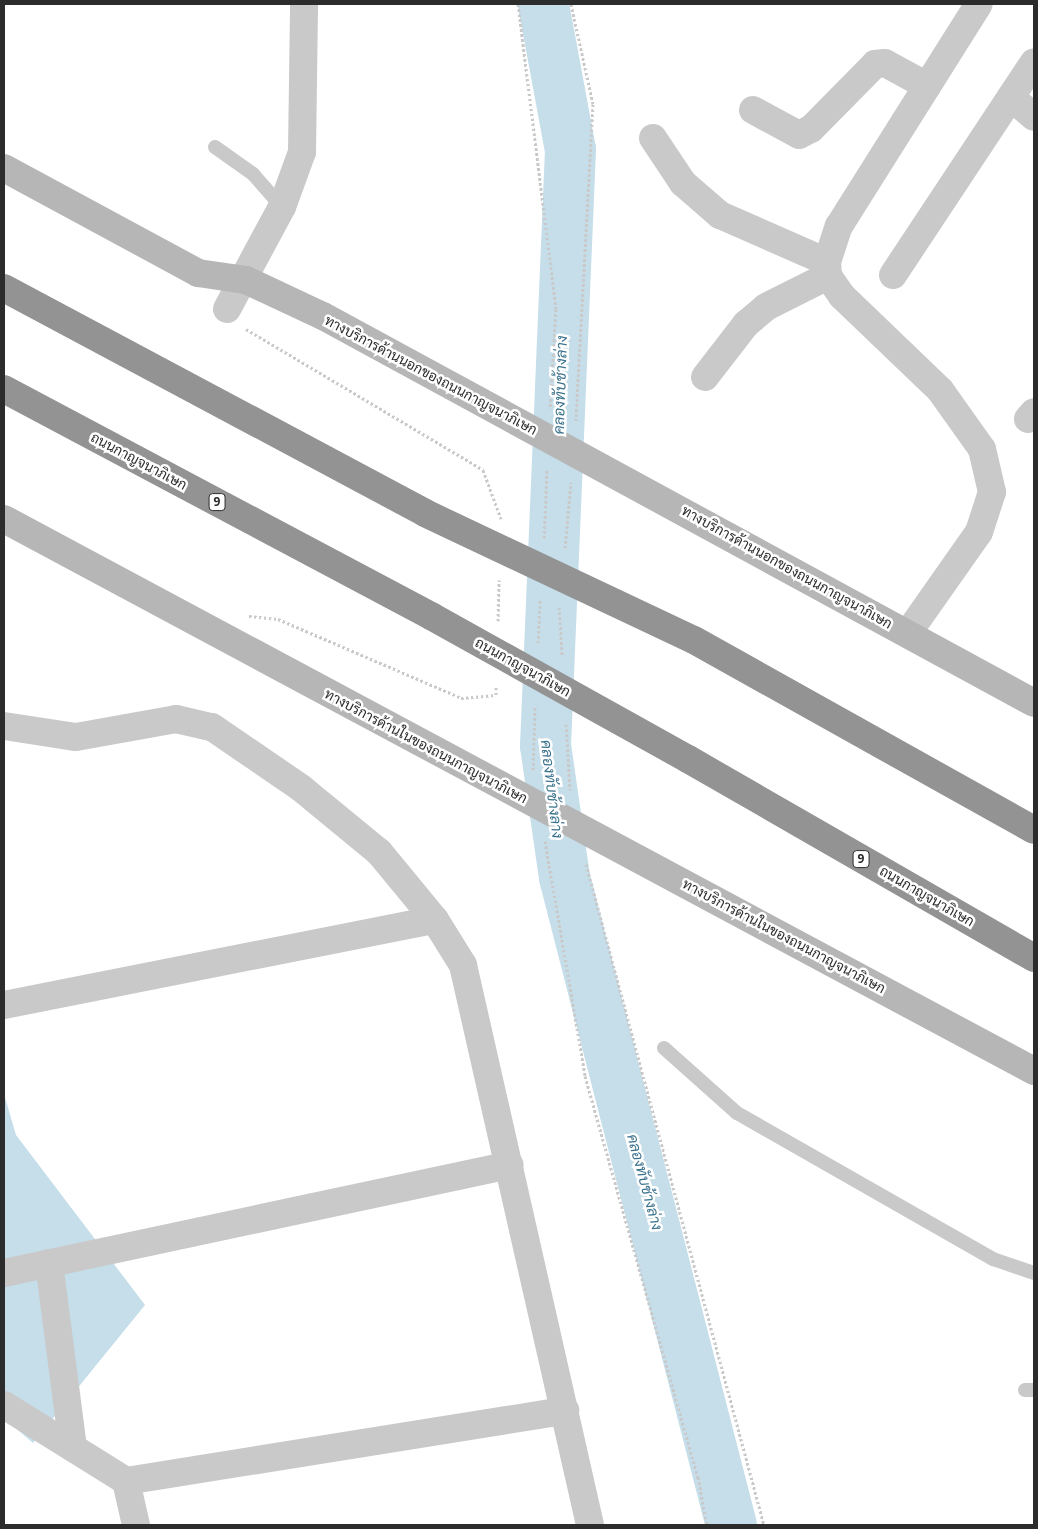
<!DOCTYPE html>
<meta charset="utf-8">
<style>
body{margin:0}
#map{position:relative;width:1038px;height:1529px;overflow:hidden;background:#fff;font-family:"Noto Sans",Sarabun,sans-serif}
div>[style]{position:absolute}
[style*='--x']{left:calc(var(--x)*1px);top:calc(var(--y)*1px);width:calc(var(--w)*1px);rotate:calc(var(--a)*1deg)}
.water>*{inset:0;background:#c5deea}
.river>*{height:51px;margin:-25.5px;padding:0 25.5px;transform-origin:25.5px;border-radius:25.5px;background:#c5deea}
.path>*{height:3px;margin-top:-1.5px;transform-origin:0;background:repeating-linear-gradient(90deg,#c9c9c9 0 2.5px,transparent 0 5px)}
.lane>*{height:14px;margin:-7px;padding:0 7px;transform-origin:7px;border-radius:7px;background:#c9c9c9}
.street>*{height:28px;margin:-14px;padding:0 14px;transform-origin:14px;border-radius:14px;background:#c9c9c9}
.secondary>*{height:28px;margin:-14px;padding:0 14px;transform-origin:14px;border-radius:14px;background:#b6b6b6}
.highway>*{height:28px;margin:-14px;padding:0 14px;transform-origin:14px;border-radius:14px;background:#939393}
.highway-bridge>*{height:28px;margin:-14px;padding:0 14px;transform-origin:14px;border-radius:14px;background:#939393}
span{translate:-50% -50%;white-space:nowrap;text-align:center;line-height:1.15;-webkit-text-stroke:5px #fff;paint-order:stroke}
.shield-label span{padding:1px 4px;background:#fff;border:1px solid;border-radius:4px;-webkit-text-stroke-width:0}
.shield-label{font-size:12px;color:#2c2c2c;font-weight:700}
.street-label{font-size:14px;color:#2c2c2c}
.water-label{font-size:15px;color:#3b728d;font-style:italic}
.frame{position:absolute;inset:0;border:5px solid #2c2c2c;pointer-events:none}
</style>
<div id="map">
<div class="water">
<i style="clip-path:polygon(4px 1094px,16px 1135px,145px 1305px,33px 1443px,4px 1418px)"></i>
</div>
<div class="river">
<i style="--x:543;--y:4;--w:147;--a:79.5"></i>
<i style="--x:570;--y:149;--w:597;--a:92.4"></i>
<i style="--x:545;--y:745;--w:133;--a:81.8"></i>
<i style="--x:564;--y:877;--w:669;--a:75.55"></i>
</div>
<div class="path">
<i style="--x:518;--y:4;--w:307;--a:82.9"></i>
<i style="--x:556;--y:309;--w:100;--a:93.4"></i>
<i style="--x:571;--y:4;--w:102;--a:77.6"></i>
<i style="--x:593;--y:104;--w:317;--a:93.1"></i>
<i style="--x:246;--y:329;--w:276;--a:30.7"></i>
<i style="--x:483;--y:470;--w:52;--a:69.8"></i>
<i style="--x:544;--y:538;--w:68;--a:-87.5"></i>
<i style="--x:565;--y:548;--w:66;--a:-84.8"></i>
<i style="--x:559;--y:607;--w:48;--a:86.4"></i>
<i style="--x:249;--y:616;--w:29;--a:6"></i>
<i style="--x:278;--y:619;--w:199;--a:23.3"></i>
<i style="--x:461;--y:698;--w:35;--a:-5"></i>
<i style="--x:496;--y:695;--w:10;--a:-90"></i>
<i style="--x:498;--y:621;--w:41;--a:-88.6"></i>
<i style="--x:538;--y:643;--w:43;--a:-87.3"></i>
<i style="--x:566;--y:724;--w:66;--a:86.5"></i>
<i style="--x:533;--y:770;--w:63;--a:-88.2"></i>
<i style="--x:545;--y:841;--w:238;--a:80.3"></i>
<i style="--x:585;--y:1076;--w:417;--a:74.3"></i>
<i style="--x:698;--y:1477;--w:49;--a:79.4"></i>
<i style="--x:586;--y:864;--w:685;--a:74.93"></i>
</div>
<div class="lane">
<i style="--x:215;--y:147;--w:47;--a:35.4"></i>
<i style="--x:253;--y:174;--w:44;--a:48.7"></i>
<i style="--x:664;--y:1048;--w:98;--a:41.7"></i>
<i style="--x:737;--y:1113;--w:295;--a:29.7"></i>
<i style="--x:993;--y:1259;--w:43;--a:18.9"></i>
<i style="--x:1025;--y:1390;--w:9;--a:0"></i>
</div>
<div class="street">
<i style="--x:1011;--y:97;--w:30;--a:41"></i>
<i style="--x:753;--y:110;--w:52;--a:28.5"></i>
<i style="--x:799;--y:135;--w:13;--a:-27"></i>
<i style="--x:811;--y:129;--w:91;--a:-45.4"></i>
<i style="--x:875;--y:64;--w:10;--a:-6"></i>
<i style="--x:885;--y:63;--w:48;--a:28.7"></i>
<i style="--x:653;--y:138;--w:54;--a:56.3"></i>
<i style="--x:683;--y:183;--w:49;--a:40.9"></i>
<i style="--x:720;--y:215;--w:117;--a:23.7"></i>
<i style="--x:893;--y:275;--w:255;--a:-56.5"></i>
<i style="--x:227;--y:309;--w:116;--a:-61.7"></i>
<i style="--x:282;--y:207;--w:59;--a:-70"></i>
<i style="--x:302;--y:152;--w:148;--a:-89.2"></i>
<i style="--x:705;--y:377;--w:67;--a:-52.3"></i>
<i style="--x:746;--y:324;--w:26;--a:-40"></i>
<i style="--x:766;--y:307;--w:69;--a:-26.6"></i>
<i style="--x:1028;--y:419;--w:9;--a:-49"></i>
<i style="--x:908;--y:633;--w:123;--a:-54.9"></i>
<i style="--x:979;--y:532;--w:42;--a:-72"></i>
<i style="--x:992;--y:492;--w:44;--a:-103.1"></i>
<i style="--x:982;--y:449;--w:72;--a:-125.4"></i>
<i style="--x:940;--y:390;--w:136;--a:-136.2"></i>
<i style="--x:842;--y:296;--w:24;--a:-125"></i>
<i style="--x:828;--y:276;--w:14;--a:-94"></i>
<i style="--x:827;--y:262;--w:38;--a:-72"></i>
<i style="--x:839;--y:226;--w:262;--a:-57.8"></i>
<i style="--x:4;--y:726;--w:73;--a:8.7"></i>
<i style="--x:76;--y:737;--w:102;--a:-10.2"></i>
<i style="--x:176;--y:719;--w:37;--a:13"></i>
<i style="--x:212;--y:727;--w:108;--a:34.4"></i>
<i style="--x:301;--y:788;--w:101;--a:39.4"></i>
<i style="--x:379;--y:852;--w:88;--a:50.5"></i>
<i style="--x:435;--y:920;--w:53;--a:58.1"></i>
<i style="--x:463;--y:965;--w:574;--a:77.22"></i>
<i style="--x:4;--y:1005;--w:439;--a:-11.2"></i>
<i style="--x:49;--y:1263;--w:186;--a:82.6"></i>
<i style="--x:4;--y:1273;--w:517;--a:-12.05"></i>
<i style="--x:4;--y:1405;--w:144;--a:31.9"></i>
<i style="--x:126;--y:1481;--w:45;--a:77.2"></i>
<i style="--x:126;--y:1481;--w:445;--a:-9.1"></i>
</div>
<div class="secondary">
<i style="--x:4;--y:168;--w:221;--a:28.4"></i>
<i style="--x:198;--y:273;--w:49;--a:8.3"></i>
<i style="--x:246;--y:280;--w:85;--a:25.1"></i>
<i style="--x:323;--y:316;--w:809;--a:28.56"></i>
<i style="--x:4;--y:519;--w:1169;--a:28.19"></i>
</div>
<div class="highway">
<i style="--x:4;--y:288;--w:477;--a:28.1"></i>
<i style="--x:4;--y:389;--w:484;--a:28"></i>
<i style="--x:694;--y:640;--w:389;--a:29.2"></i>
<i style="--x:688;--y:759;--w:399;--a:29.9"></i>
</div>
<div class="highway-bridge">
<i style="--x:425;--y:513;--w:297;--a:25.3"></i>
<i style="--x:431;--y:616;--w:294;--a:29.1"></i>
</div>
<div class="shield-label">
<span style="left:217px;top:502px">9</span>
<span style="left:861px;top:859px">9</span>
</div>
<div class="street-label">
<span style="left:431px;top:375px;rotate:28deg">ทางบริการด้านนอกของถนนกาญจนาภิเษก</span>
<span style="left:139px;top:461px;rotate:28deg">ถนนกาญจนาภิเษก</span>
<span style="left:787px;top:567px;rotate:29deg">ทางบริการด้านนอกของถนนกาญจนาภิเษก</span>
<span style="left:523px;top:667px;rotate:29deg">ถนนกาญจนาภิเษก</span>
<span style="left:426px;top:746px;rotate:28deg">ทางบริการด้านในของถนนกาญจนาภิเษก</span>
<span style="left:927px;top:896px;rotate:30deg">ถนนกาญจนาภิเษก</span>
<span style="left:784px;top:936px;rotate:28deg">ทางบริการด้านในของถนนกาญจนาภิเษก</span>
</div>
<div class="water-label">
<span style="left:560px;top:385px;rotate:-88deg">คลองทับช้างล่าง</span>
<span style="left:552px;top:789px;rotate:83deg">คลองทับช้างล่าง</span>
<span style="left:645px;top:1182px;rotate:75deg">คลองทับช้างล่าง</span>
</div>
<div class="frame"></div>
</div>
